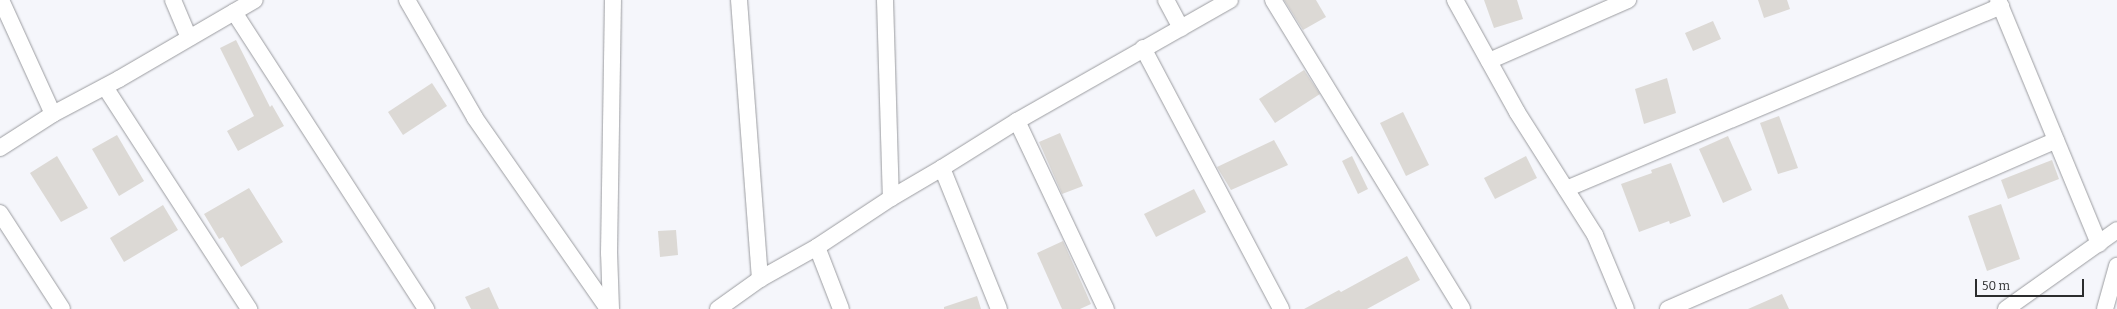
<!DOCTYPE html>
<style>
body{margin:0}
#map{position:relative;width:2117px;height:309px;overflow:hidden;background:#f5f6fb;font-family:Bitter,serif}
div>[style]{position:absolute}
[style*='--x']{left:calc(var(--x)*1px);top:calc(var(--y)*1px);width:calc(var(--w)*1px);rotate:calc(var(--a)*1deg)}
.building>*{inset:0;background:#dcd9d5}
.roads{filter:drop-shadow(0 0 1px #9b9ca0) drop-shadow(0 0 1px #9b9ca0)}
.minor>*{height:16px;margin:-8px;padding:0 8px;transform-origin:8px;border-radius:8px;background:#fff}
span{translate:-50% -50%;white-space:nowrap;text-align:center;line-height:1.15;-webkit-text-stroke:4px #f5f6fb;paint-order:stroke}
.scale{position:absolute;left:1975px;top:279px;width:109px;height:18px;box-sizing:border-box;border:2px solid #2c2d2e;border-top:0;padding-left:5px;font-size:12px;line-height:14px;white-space:nowrap;color:#2c2d2e;-webkit-text-stroke:3px #f5f6fb;paint-order:stroke}
</style>
<div id="map">
<div class="building">
<i style="clip-path:polygon(1284px 0,1316px 0,1326px 17px,1303px 30px)"></i>
<i style="clip-path:polygon(1484px 0,1517px 0,1523px 19px,1494px 28px)"></i>
<i style="clip-path:polygon(1758px 0,1787px 0,1790px 9px,1764px 18px)"></i>
<i style="clip-path:polygon(1713px 21px,1721px 39px,1693px 51px,1685px 33px)"></i>
<i style="clip-path:polygon(236px 40px,270px 107px,272px 105px,284px 126px,238px 151px,227px 131px,254px 116px,220px 48px)"></i>
<i style="clip-path:polygon(1304px 70px,1320px 94px,1275px 123px,1259px 99px)"></i>
<i style="clip-path:polygon(1667px 78px,1676px 113px,1644px 124px,1635px 89px)"></i>
<i style="clip-path:polygon(432px 83px,447px 106px,403px 135px,388px 112px)"></i>
<i style="clip-path:polygon(1403px 112px,1429px 165px,1406px 176px,1380px 123px)"></i>
<i style="clip-path:polygon(1779px 116px,1798px 168px,1778px 174px,1760px 123px)"></i>
<i style="clip-path:polygon(1060px 133px,1083px 186px,1062px 194px,1039px 142px)"></i>
<i style="clip-path:polygon(117px 135px,144px 181px,119px 196px,92px 149px)"></i>
<i style="clip-path:polygon(1728px 136px,1752px 190px,1723px 203px,1699px 149px)"></i>
<i style="clip-path:polygon(1274px 140px,1288px 165px,1231px 190px,1217px 167px)"></i>
<i style="clip-path:polygon(57px 156px,88px 208px,61px 222px,30px 173px)"></i>
<i style="clip-path:polygon(1352px 156px,1368px 189px,1358px 194px,1342px 161px)"></i>
<i style="clip-path:polygon(1526px 156px,1537px 178px,1495px 199px,1484px 178px)"></i>
<i style="clip-path:polygon(2052px 160px,2059px 179px,2008px 199px,2001px 180px)"></i>
<i style="clip-path:polygon(1671px 163px,1691px 216px,1670px 224px,1669px 221px,1639px 232px,1621px 184px,1652px 173px,1651px 170px)"></i>
<i style="clip-path:polygon(249px 188px,283px 242px,241px 267px,223px 237px,219px 239px,204px 214px)"></i>
<i style="clip-path:polygon(1194px 189px,1206px 212px,1156px 237px,1144px 214px)"></i>
<i style="clip-path:polygon(2001px 204px,2020px 259px,1987px 271px,1968px 216px)"></i>
<i style="clip-path:polygon(163px 205px,178px 230px,124px 262px,110px 238px)"></i>
<i style="clip-path:polygon(676px 230px,678px 255px,660px 257px,658px 231px)"></i>
<i style="clip-path:polygon(1063px 241px,1091px 304px,1080px 309px,1062px 309px,1037px 253px)"></i>
<i style="clip-path:polygon(1407px 256px,1420px 280px,1367px 309px,1304px 309px,1339px 290px,1341px 292px)"></i>
<i style="clip-path:polygon(489px 287px,499px 309px,471px 309px,465px 297px)"></i>
<i style="clip-path:polygon(1782px 294px,1789px 309px,1748px 309px)"></i>
<i style="clip-path:polygon(977px 296px,981px 309px,944px 309px,944px 307px)"></i>
</div>
<div class="roads">
<div class="minor">
<i style="--x:1;--y:0;--w:125;--a:65.5"></i>
<i style="--x:173;--y:0;--w:41;--a:67.2"></i>
<i style="--x:407;--y:0;--w:136;--a:60"></i>
<i style="--x:475;--y:118;--w:233;--a:55.1"></i>
<i style="--x:739;--y:0;--w:280;--a:85.7"></i>
<i style="--x:885;--y:0;--w:198;--a:88.3"></i>
<i style="--x:1166;--y:0;--w:32;--a:62"></i>
<i style="--x:1273;--y:0;--w:362;--a:58.5"></i>
<i style="--x:1455;--y:0;--w:128;--a:61"></i>
<i style="--x:1517;--y:112;--w:146;--a:57.6"></i>
<i style="--x:1595;--y:235;--w:80;--a:67.3"></i>
<i style="--x:1998;--y:0;--w:264;--a:67.5"></i>
<i style="--x:234;--y:12;--w:354;--a:57.1"></i>
<i style="--x:1143;--y:48;--w:295;--a:62.1"></i>
<i style="--x:1489;--y:61;--w:152;--a:-23.7"></i>
<i style="--x:105;--y:87;--w:265;--a:57"></i>
<i style="--x:1017;--y:121;--w:208;--a:64.7"></i>
<i style="--x:0;--y:148;--w:63;--a:-32.7"></i>
<i style="--x:53;--y:114;--w:75;--a:-27.9"></i>
<i style="--x:119;--y:79;--w:157;--a:-30.2"></i>
<i style="--x:942;--y:168;--w:152;--a:68"></i>
<i style="--x:1566;--y:189;--w:472;--a:-22.8"></i>
<i style="--x:0;--y:213;--w:114;--a:57.1"></i>
<i style="--x:817;--y:247;--w:66;--a:68.8"></i>
<i style="--x:611;--y:309;--w:56;--a:-92"></i>
<i style="--x:609;--y:253;--w:253;--a:-89.1"></i>
<i style="--x:718;--y:309;--w:52;--a:-35.5"></i>
<i style="--x:760;--y:279;--w:65;--a:-29.3"></i>
<i style="--x:817;--y:247;--w:89;--a:-33.5"></i>
<i style="--x:891;--y:198;--w:59;--a:-30.5"></i>
<i style="--x:942;--y:168;--w:89;--a:-32.1"></i>
<i style="--x:1017;--y:121;--w:245;--a:-29.6"></i>
<i style="--x:1668;--y:309;--w:423;--a:-23.5"></i>
<i style="--x:2006;--y:309;--w:136;--a:-35.4"></i>
<i style="--x:2105;--y:309;--w:45;--a:-74.4"></i>
</div>
</div>
<div class="scale">50 m</div>
</div>
